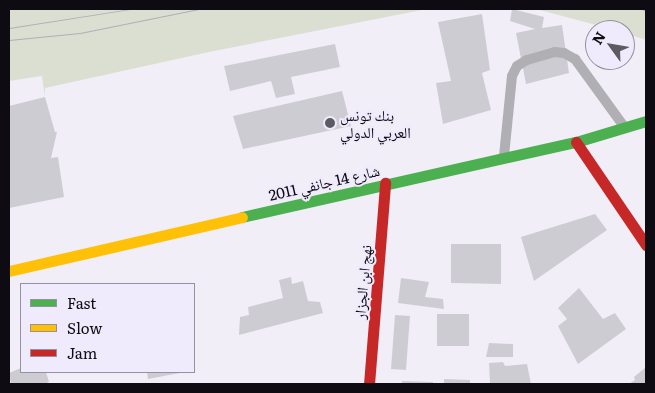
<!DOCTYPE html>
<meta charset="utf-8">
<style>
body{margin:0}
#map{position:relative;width:655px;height:393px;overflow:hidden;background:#f1eef8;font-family:Literata,"Noto Naskh Arabic",serif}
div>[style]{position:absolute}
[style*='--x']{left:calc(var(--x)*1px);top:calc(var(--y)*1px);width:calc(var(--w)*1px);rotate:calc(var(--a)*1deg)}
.green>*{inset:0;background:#dadfd1}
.building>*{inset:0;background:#ceccd3}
.lane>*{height:10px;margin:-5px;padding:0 5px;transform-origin:5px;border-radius:5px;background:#b0b0b4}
.fast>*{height:11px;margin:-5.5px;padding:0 5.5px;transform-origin:5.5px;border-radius:5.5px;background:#4caf50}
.slow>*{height:11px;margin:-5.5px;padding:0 5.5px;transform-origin:5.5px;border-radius:5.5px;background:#ffc107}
.jam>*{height:11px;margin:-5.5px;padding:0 5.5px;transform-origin:5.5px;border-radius:5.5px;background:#c62828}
.tram>*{height:1px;margin:-0.5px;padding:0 0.5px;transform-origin:0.5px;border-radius:0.5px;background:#b0afb6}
.dots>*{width:14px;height:14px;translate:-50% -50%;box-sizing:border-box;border:2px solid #efeafc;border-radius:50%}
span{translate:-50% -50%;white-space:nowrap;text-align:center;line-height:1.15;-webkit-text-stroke:4px #efeafc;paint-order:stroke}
.poi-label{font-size:15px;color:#0e0c12}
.left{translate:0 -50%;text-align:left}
.street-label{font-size:15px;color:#0e0c12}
.frame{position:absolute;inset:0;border:10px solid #0e0c12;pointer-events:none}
.legend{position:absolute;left:20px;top:283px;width:175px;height:90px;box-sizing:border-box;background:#efeafc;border:1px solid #95919e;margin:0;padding:6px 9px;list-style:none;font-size:15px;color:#0e0c12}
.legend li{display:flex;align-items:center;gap:10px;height:25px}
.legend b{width:25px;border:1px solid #95919e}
.north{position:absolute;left:585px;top:20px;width:50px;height:50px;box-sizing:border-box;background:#efeafc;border:1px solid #95919e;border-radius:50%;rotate:302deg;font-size:14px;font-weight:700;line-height:20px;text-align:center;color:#0e0c12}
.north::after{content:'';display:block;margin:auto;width:18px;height:22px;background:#5d5b62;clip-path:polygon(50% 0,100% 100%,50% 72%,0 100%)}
</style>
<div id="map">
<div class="green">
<i style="clip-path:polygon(9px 9px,427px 9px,209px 52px,45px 88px,45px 97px,42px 76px,9px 81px)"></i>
<i style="clip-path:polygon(536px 9px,646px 9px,646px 40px,625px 33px,625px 30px,615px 30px)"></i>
</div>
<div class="building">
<i style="clip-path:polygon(512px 9px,544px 17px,542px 28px,562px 25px,569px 73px,526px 84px,516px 33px,535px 29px,510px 21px)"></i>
<i style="clip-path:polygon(482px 14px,490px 70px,482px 73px,491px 110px,443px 124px,436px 83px,451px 81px,438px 22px)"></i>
<i style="clip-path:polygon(335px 44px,340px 67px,291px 77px,295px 94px,276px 98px,271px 81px,230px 91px,224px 66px)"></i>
<i style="clip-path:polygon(342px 91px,351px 126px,243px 149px,233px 116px)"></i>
<i style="clip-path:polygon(45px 97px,55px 132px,57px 132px,51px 158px,58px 157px,64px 197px,9px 208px,9px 106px)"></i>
<i style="clip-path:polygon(595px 214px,607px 230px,534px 281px,521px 237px)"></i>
<i style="clip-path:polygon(451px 244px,501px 244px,501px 284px,451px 283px)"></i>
<i style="clip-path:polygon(291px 277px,292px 284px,303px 281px,308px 301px,320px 302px,323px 313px,239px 335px,240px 317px,249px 315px,248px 307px,283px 298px,279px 280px)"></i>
<i style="clip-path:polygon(401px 278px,429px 282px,425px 297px,443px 299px,444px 309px,398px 303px)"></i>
<i style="clip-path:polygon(579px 288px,603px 319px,615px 313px,626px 329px,578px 364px,558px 326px,567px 319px,558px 308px)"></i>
<i style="clip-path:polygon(437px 314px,469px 314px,469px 346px,437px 346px)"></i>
<i style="clip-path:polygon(395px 315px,410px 316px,406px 370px,391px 369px)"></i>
<i style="clip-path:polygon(489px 343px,513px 344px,513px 357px,486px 357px)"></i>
<i style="clip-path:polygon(503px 362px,505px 366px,527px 364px,531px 384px,490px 383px,489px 363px)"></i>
<i style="clip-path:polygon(646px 367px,646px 384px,629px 384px,635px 380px,634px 377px)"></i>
<i style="clip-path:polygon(21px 368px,21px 372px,46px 372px,49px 382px,44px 384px,11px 384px,9px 373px)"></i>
<i style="clip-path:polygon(147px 372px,180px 372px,180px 373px,148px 379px)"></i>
<i style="clip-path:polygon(444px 379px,470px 380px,470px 384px,444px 384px)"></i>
<i style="clip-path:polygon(402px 381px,433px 382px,433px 384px,402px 384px)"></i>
</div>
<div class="lane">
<i style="--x:504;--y:156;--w:80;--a:-84.3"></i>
<i style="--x:512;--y:76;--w:11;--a:-63"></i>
<i style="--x:517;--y:66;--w:12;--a:-31"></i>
<i style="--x:527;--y:60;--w:29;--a:-16"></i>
<i style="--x:555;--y:52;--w:9;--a:6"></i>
<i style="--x:564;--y:53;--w:13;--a:29"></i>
<i style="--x:575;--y:59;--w:82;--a:54"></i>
</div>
<div class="fast">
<i style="--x:242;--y:217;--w:342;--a:-12.7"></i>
<i style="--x:576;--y:142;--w:73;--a:-16.7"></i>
</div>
<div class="slow">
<i style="--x:9;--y:271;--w:239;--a:-13"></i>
</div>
<div class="jam">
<i style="--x:576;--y:142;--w:125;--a:55.8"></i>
<i style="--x:369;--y:384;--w:202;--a:-85.4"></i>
</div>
<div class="tram">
<i style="--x:642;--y:9;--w:4;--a:27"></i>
<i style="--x:9;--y:28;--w:122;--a:-8.9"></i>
<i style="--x:9;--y:40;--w:71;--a:-5.6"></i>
<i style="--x:80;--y:33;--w:121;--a:-11.4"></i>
</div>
<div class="dots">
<i style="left:330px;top:123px;background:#5d5b62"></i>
</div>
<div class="poi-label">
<span class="left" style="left:340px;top:123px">بنك تونس<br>العربي الدولي</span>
</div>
<div class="street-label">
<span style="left:324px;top:182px;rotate:-13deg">شارع 14 جانفي 2011</span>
<span style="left:362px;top:282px;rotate:-85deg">نهج ابن الجزار</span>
</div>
<div class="frame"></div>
<ul class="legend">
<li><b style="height:6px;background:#4caf50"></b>Fast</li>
<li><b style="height:6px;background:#ffc107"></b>Slow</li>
<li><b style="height:6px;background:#c62828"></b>Jam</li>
</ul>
<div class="north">N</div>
</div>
